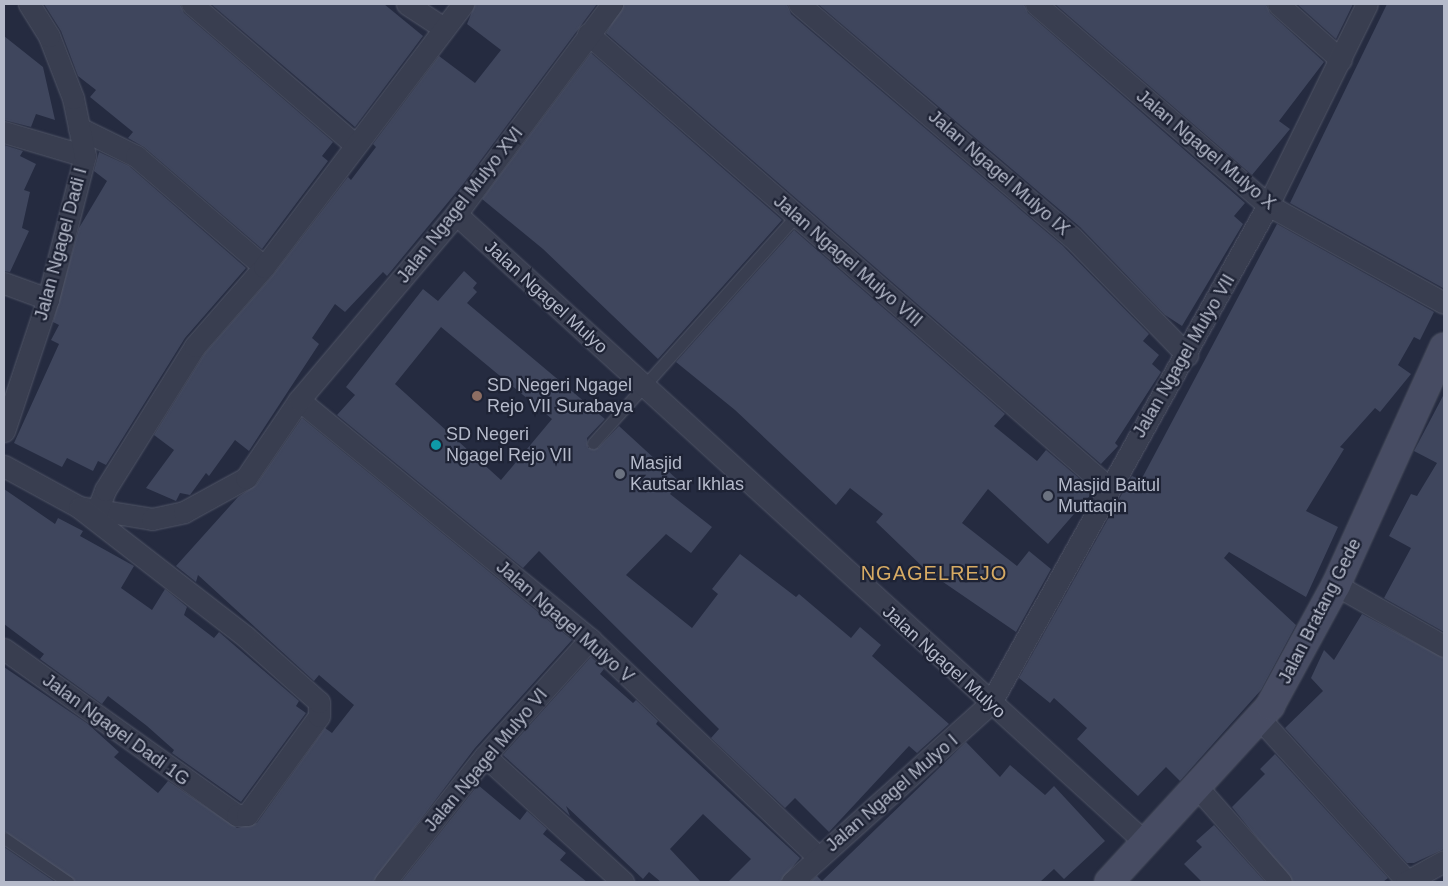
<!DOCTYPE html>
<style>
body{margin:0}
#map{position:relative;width:1448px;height:886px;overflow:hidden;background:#252b40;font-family:Arial,sans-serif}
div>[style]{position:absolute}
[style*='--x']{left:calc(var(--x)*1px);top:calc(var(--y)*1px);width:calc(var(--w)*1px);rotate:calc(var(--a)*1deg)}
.building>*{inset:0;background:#3f465d}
.roads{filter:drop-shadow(0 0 1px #515667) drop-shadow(0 0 1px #515667)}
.lane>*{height:11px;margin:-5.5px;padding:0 5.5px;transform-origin:5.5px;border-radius:5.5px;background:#393e50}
.street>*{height:21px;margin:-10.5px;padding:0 10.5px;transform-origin:10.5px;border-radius:10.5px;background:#393e50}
.secondary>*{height:28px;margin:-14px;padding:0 14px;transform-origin:14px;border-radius:14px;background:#474c63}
.dots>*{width:14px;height:14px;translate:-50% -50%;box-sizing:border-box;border:2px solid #1e2335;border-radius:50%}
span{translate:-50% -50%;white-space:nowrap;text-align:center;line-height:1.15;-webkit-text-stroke:4.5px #1e2335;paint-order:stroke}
.street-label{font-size:18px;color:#b5baca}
.poi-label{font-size:18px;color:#b5baca}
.left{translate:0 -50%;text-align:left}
.quarter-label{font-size:20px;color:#d7ab64;letter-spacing:1px}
.frame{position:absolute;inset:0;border:5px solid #b5baca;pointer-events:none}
</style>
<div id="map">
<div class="building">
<i style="clip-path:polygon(44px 4px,180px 4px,184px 13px,333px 142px,322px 156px,328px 161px,262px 249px,144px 147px,128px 138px,133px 132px,90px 97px,96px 90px,78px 76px,61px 31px)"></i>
<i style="clip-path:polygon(211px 4px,384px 4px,423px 36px,355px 127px)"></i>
<i style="clip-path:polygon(475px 4px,597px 4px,464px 183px,387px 276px,383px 272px,345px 312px,335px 304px,312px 338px,319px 344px,249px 451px,235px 440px,209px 476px,206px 473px,190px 495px,180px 493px,176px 501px,146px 488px,174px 450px,154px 435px,205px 353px,273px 275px,348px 177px,351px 180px,376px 147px,373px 144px,439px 56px,475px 83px,501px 50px,467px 24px)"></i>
<i style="clip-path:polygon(624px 4px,787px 4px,791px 14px,1063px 246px,1149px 334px,1143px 341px,1159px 355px,1152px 364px,1161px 372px,1115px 443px,1118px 446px,1101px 464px,606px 33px)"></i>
<i style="clip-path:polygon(818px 4px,1024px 4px,1028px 13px,1245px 203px,1234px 216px,1243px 224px,1182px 326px,1165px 315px,1080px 227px)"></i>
<i style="clip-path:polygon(1055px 4px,1266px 4px,1270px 13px,1324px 62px,1279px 121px,1290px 129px,1252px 175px)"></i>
<i style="clip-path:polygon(1297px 4px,1353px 4px,1336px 39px)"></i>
<i style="clip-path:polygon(1387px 4px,1444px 4px,1443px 288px,1290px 203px)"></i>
<i style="clip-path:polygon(4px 36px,43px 67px,55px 120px,36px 114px,31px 127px,4px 120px)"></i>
<i style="clip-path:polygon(591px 53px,782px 220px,658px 359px,543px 249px,482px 199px)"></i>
<i style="clip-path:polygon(4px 145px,23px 151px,20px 156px,36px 164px,24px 190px,30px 192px,22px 228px,29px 231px,10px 272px,4px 271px)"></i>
<i style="clip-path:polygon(99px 152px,129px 166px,246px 268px,185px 338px,106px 465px,98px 461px,93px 471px,67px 458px,62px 467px,14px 443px,59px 344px,51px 340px,59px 325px,53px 322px,79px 228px,107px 181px,94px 171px)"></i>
<i style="clip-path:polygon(1277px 224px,1434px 312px,1420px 340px,1414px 337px,1398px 365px,1411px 374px,1380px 412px,1375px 408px,1340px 447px,1344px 449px,1306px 511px,1338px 527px,1306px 597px,1229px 552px,1224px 558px,1296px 625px,1261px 690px,1180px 781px,1166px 767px,1138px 796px,1077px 739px,1087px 728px,1054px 698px,1050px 703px,1019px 678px,1132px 476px,1141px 480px)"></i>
<i style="clip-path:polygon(794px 230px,1005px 414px,994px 426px,1037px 461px,1046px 450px,1094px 491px,1048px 544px,988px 489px,962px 523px,1017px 566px,1029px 551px,1051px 569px,1016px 632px,927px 571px,876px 522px,883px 514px,850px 488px,836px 505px,735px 410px,676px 362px)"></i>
<i style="clip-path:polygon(evenodd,464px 271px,477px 283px,473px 288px,477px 292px,467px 303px,605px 419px,587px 438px,588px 448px,598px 448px,619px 426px,680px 482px,670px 494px,712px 527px,691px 553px,666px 534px,626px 575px,692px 628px,718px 594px,712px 589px,740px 554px,796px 597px,799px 594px,851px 638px,860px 627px,881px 645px,872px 656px,949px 724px,917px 753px,909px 746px,829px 832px,795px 798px,785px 808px,711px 738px,719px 729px,539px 551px,523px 568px,337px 415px,355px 395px,346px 387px,423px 289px,438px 301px,464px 271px,441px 327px,552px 419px,501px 480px,395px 384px,441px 327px)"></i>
<i style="clip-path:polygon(1444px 394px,1444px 632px,1384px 598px,1411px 548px,1389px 536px,1411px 494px,1417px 496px,1437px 463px,1414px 451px)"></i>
<i style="clip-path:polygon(302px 418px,572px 640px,475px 748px,373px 882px,75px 882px,4px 831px,4px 667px,88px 724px,119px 752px,114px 757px,158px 793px,168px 781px,237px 828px,257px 823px,325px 728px,332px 733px,354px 705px,319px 675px,314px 681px,198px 575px,196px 582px,176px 566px,238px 497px,256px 485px)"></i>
<i style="clip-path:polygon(4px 489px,55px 524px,58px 518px,83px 531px,80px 536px,134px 566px,121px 588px,152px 610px,165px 589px,187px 607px,184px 615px,214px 638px,219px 632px,299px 701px,296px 706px,306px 713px,241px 802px,172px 753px,174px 750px,147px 726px,108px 696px,102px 704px,40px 659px,44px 654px,4px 624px)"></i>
<i style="clip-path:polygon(1362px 614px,1444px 658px,1444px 849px,1414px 863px,1407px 863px,1285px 728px,1323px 691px,1311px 678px,1324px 650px,1334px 660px)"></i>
<i style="clip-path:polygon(591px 657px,604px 669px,600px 674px,633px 703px,636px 700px,658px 721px,656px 724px,800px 858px,780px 882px,728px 882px,751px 859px,703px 814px,670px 849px,701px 882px,661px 882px,649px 872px,643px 879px,566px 806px,570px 816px,503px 755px)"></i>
<i style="clip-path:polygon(966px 742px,1000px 777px,1010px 765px,1045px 795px,1054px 786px,1105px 841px,1064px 879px,1054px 869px,1040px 882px,810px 882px,817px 876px,822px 881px)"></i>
<i style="clip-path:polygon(1275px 754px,1388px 878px,1383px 882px,1293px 882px,1232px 807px,1265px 774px,1260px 769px)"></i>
<i style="clip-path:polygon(478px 785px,520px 820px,527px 811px,547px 829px,543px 834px,566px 853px,560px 860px,587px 882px,401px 882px)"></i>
<i style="clip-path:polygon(1214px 825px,1265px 882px,1202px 882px,1184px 864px,1202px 847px,1196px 841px)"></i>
<i style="clip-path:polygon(4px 847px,55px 882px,4px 882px)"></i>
</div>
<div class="roads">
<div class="lane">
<i style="--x:593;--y:443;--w:305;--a:-48.2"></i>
<i style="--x:4;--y:838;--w:78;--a:34.5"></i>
</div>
<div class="street">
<i style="--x:192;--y:4;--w:213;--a:40.8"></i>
<i style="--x:407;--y:4;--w:42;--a:33.3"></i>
<i style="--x:799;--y:4;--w:359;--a:40.5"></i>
<i style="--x:1072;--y:237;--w:165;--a:45.7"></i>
<i style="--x:1036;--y:4;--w:307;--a:40.9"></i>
<i style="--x:1268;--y:205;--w:201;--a:29.1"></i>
<i style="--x:1278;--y:4;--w:84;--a:41.6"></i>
<i style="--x:588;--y:34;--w:690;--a:41.06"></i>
<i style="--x:79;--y:128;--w:64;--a:26.2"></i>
<i style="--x:136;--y:156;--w:169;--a:40.9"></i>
<i style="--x:4;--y:132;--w:84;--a:16.5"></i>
<i style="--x:456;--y:214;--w:935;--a:42.36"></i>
<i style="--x:4;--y:283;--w:47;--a:20"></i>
<i style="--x:299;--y:400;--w:377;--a:39.4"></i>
<i style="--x:590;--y:639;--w:315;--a:43.7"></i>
<i style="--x:4;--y:431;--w:139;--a:-71.6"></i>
<i style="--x:48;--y:299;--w:148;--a:-75.5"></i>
<i style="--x:85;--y:156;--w:59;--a:-101.7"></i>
<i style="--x:73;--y:98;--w:66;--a:-111.2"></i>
<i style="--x:49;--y:36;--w:38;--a:-122"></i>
<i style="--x:4;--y:466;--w:85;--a:28.7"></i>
<i style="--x:79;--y:507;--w:74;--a:9.3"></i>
<i style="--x:152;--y:519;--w:33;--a:-12"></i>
<i style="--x:184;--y:512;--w:71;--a:-28.7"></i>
<i style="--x:246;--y:478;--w:94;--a:-55.8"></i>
<i style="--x:299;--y:400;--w:243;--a:-49.8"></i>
<i style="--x:456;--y:214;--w:262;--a:-53.4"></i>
<i style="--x:97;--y:511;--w:22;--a:-69"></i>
<i style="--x:105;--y:490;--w:170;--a:-58"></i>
<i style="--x:195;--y:346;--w:105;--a:-48.9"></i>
<i style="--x:264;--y:267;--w:330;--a:-52.9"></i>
<i style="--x:1336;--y:585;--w:124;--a:29.5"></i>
<i style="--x:4;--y:649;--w:286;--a:35.5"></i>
<i style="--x:237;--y:815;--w:10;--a:0"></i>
<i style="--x:247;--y:815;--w:122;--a:-54"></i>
<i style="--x:319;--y:716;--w:14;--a:-90"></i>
<i style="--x:319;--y:702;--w:99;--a:-138.3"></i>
<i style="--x:245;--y:636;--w:209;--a:-142.2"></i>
<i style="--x:1260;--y:719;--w:219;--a:47.8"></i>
<i style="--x:485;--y:756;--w:187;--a:42.4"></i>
<i style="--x:1198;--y:788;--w:125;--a:48.6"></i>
<i style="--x:385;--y:882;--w:161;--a:-51.6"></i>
<i style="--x:485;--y:756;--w:157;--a:-48.1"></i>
<i style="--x:792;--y:882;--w:266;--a:-42"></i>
<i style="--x:990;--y:704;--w:571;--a:-60.88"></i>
<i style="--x:1268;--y:205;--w:224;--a:-63.8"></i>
<i style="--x:1406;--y:882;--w:43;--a:-28.9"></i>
</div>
<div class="secondary">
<i style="--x:1109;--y:882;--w:239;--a:-47.5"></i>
<i style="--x:1270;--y:706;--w:138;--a:-61.4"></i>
<i style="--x:1336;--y:585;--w:261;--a:-65.6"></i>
</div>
</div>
<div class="dots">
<i style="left:477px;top:396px;background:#8d6e63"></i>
<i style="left:436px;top:445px;background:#0f9aa8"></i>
<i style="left:620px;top:474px;background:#6b7280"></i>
<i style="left:1048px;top:496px;background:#6b7280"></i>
</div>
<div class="street-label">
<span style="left:1206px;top:150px;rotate:40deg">Jalan Ngagel Mulyo X</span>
<span style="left:999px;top:173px;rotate:41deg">Jalan Ngagel Mulyo IX</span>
<span style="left:460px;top:205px;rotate:-52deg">Jalan Ngagel Mulyo XVI</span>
<span style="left:61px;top:244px;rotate:-75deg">Jalan Ngagel Dadi I</span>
<span style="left:848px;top:261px;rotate:41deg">Jalan Ngagel Mulyo VIII</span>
<span style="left:546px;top:297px;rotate:42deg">Jalan Ngagel Mulyo</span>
<span style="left:1184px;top:356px;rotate:-60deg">Jalan Ngagel Mulyo VII</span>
<span style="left:1320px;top:611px;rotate:-63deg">Jalan Bratang Gede</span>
<span style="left:565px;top:622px;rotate:41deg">Jalan Ngagel Mulyo V</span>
<span style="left:944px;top:662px;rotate:42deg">Jalan Ngagel Mulyo</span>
<span style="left:116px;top:730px;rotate:36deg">Jalan Ngagel Dadi 1G</span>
<span style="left:486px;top:760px;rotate:-50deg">Jalan Ngagel Mulyo VI</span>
<span style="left:892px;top:793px;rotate:-41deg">Jalan Ngagel Mulyo I</span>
</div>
<div class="poi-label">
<span class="left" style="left:487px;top:396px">SD Negeri Ngagel<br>Rejo VII Surabaya</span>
<span class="left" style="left:446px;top:445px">SD Negeri<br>Ngagel Rejo VII</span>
<span class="left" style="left:630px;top:474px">Masjid<br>Kautsar Ikhlas</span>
<span class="left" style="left:1058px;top:496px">Masjid Baitul<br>Muttaqin</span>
</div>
<div class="quarter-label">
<span style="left:934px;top:573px">NGAGELREJO</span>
</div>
<div class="frame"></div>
</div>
